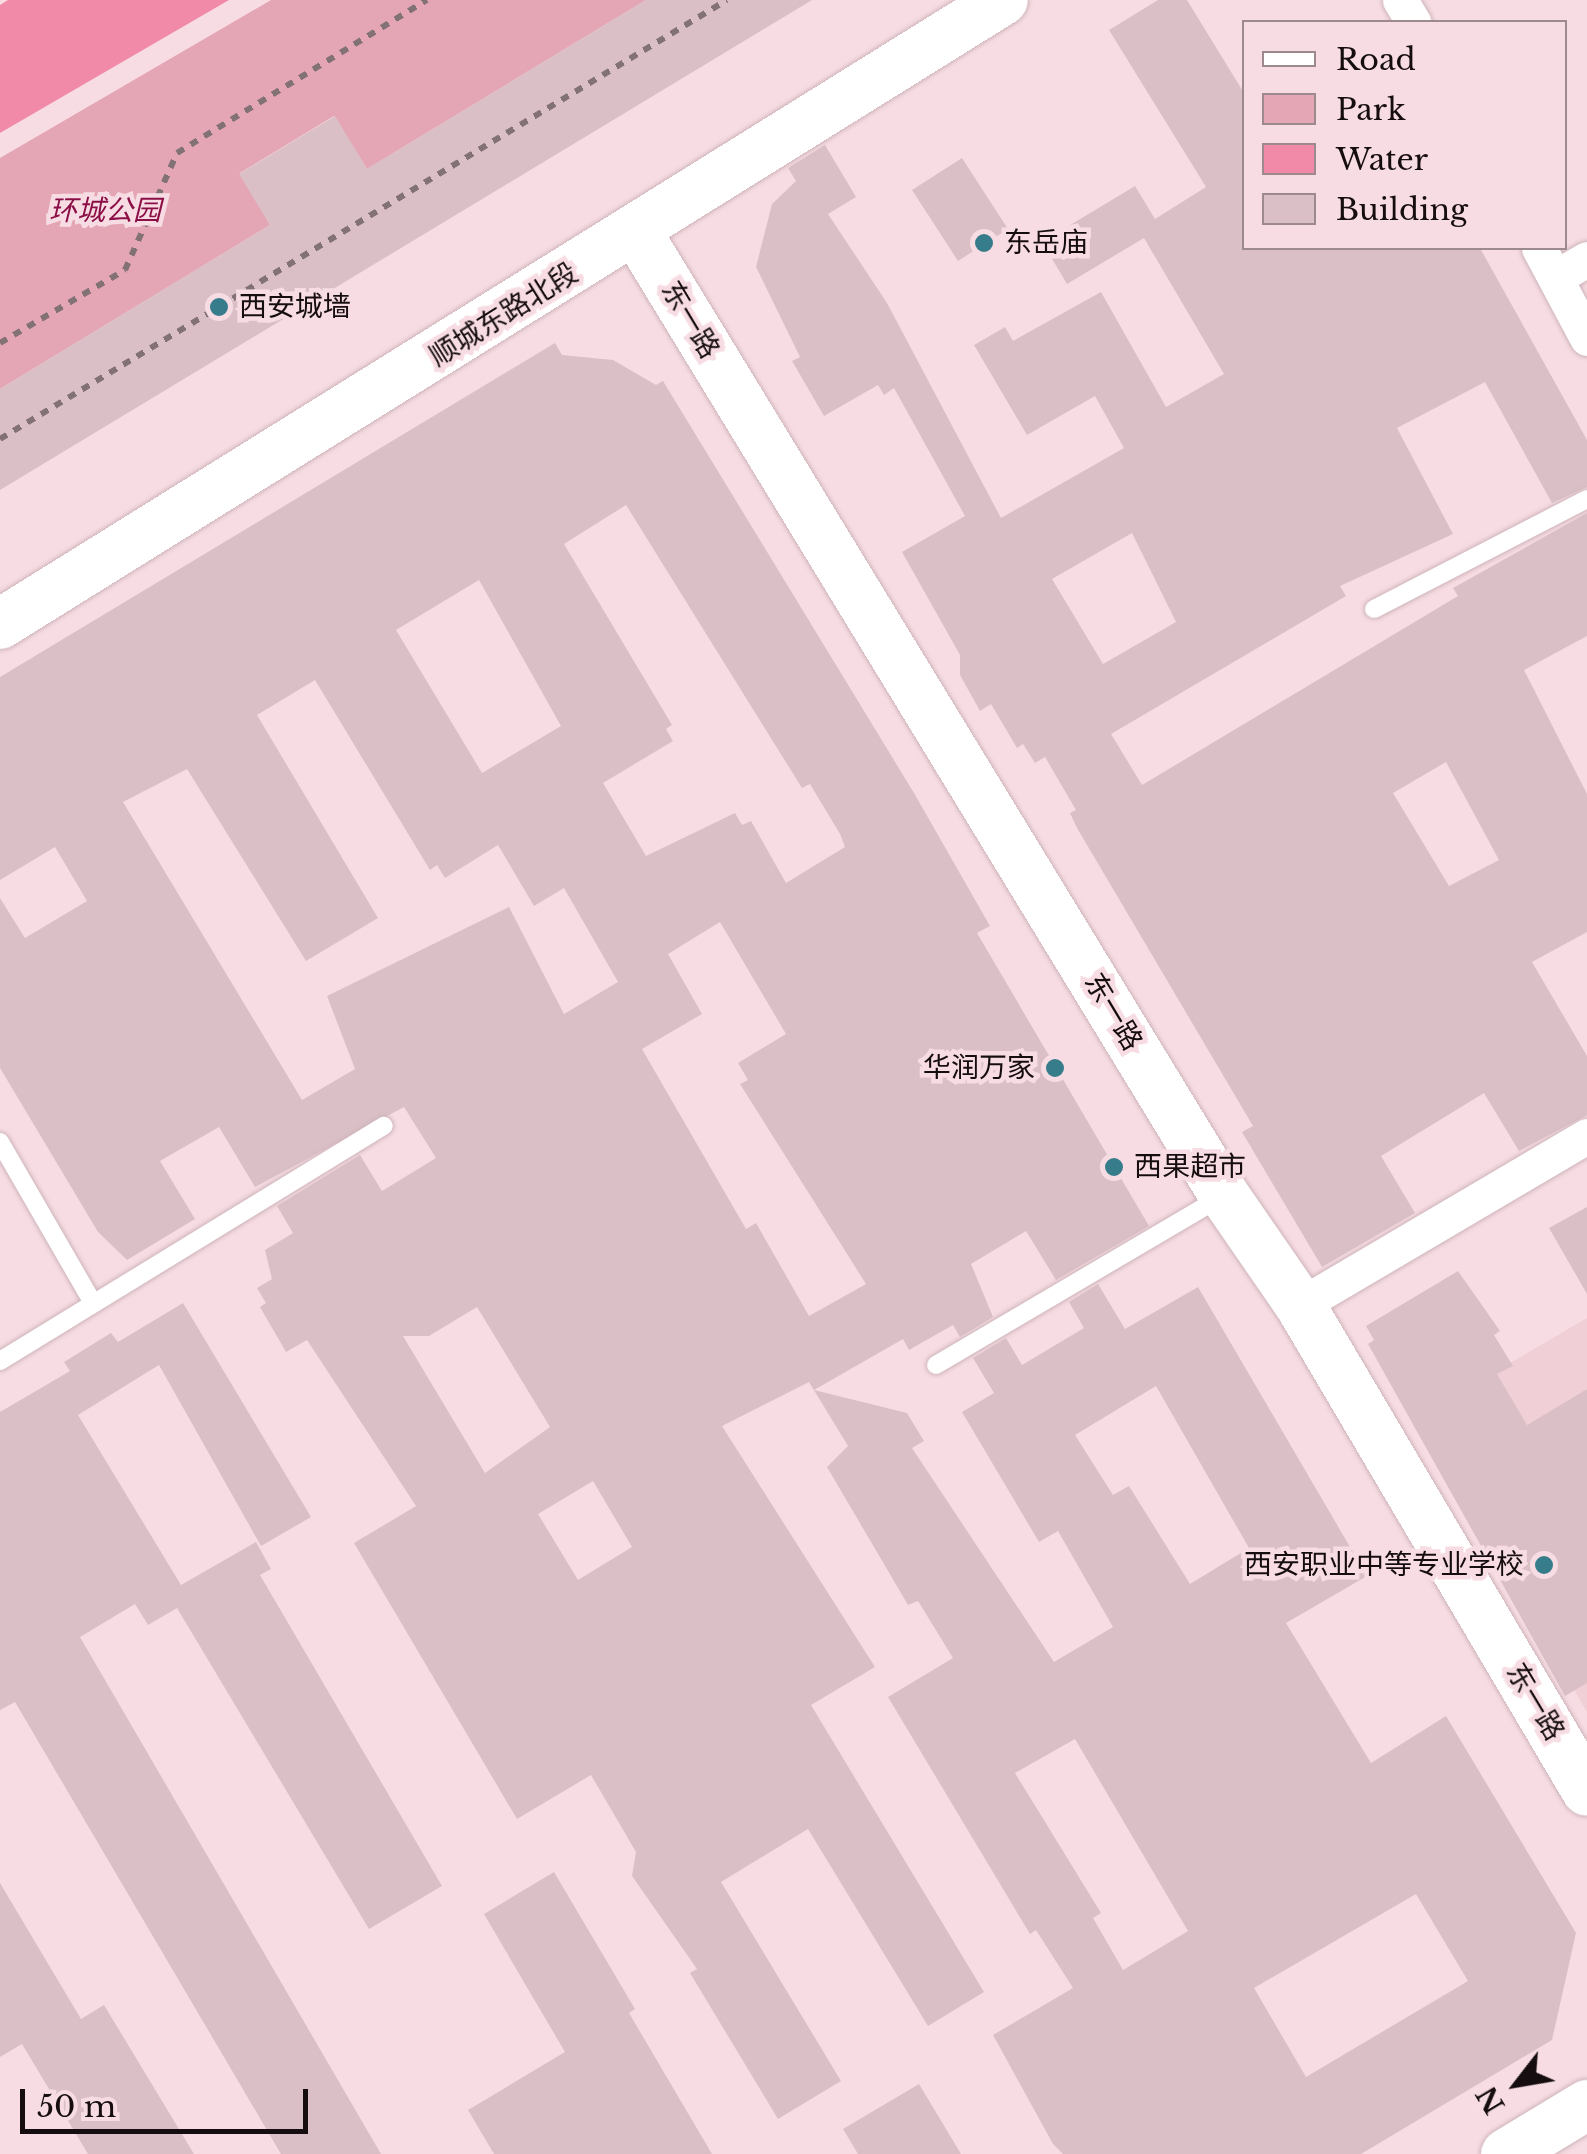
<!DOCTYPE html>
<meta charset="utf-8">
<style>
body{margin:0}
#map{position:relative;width:1587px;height:2154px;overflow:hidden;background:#f7dde3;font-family:"Libre Baskerville","Noto Sans SC",serif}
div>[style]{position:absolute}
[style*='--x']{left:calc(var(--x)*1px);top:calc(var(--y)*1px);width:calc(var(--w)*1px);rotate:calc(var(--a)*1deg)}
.built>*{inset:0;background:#f1cfd7}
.green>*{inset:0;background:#e4a5b5}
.water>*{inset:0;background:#f18aa9}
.building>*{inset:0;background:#dac0c6}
.path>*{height:6px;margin-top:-3px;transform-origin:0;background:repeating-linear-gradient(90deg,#827175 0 8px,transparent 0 16px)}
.roads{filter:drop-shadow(0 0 2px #ceb4ba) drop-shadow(0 0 2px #ceb4ba)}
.lane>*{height:18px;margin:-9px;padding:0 9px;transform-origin:9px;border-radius:9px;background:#fff}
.street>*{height:35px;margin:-17.5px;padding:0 17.5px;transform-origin:17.5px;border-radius:17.5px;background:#fff}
.secondary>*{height:50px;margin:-25px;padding:0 25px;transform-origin:25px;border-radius:25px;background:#fff}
.dots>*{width:28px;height:28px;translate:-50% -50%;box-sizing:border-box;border:5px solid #f7dde3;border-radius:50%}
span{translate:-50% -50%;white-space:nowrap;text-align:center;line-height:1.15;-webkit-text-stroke:9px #f7dde3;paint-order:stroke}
.park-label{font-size:28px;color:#8b0f46;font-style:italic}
.poi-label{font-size:28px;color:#150d0f}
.left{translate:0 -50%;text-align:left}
.right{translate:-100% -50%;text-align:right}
.street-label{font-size:28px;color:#150d0f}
.legend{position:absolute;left:1242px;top:20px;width:325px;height:230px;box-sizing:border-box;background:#f7dde3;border:2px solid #9d8a8e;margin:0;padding:12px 18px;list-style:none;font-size:30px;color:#150d0f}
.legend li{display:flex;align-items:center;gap:20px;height:50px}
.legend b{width:50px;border:2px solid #9d8a8e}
.north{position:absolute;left:1467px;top:2034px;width:100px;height:100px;-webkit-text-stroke:8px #f7dde3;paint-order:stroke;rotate:239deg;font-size:28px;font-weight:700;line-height:40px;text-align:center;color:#150d0f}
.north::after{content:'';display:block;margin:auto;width:35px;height:45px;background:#150d0f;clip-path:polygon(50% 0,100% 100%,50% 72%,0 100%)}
.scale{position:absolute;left:20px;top:2089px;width:288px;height:45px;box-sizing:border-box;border:5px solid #150d0f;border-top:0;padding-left:12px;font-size:30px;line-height:35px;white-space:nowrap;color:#150d0f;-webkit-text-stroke:8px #f7dde3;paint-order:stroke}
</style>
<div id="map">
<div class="built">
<i style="clip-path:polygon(1587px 1318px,1587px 1712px,1416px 1418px)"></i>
</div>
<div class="green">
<i style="clip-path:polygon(271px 0,646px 0,367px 169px,334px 116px,240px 173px,270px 225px,0 389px,0 158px)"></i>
</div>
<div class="water">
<i style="clip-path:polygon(8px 0,229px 0,0 133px,0 5px)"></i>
</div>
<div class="building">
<i style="clip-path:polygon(646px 0,812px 0,0 490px,0 389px,270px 225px,239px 174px,335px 116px,367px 169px)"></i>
<i style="clip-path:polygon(evenodd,1158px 0,1187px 0,1244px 93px,1244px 248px,1480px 248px,1587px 440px,1587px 487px,1552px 503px,1485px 382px,1397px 428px,1453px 534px,1340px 586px,1346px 596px,1111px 734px,1142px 785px,1458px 596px,1453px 588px,1587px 513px,1587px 636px,1524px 670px,1587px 794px,1587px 932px,1532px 962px,1587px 1056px,1587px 1115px,1519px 1151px,1484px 1093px,1381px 1156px,1415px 1213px,1322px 1267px,1242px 1132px,1253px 1126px,1077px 828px,1070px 813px,1076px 810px,1045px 757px,1035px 763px,1023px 744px,1017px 748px,991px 704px,980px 711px,960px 675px,960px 655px,902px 552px,965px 516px,894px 388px,884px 395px,878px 385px,824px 416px,792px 361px,800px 357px,756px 267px,772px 204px,796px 181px,788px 168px,825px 145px,856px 197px,828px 214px,887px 303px,1001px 518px,1124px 448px,1095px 396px,1027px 435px,974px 345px,1005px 327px,1013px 341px,1101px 292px,1166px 407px,1224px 374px,1144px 238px,1067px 284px,1042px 242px,1135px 186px,1155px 219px,1206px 187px,1109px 30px,1158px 0,1132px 533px,1176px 622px,1103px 664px,1052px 579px,1132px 533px,1158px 0,1446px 762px,1499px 860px,1449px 886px,1393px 793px,1446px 762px)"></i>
<i style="clip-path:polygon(962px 158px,1008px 229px,958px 261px,912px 190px)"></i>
<i style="clip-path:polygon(evenodd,555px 343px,562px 355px,613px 360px,656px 385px,663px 381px,914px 793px,990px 926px,977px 933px,1149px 1226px,1056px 1280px,1026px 1231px,971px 1264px,993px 1317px,960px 1337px,953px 1325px,909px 1350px,903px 1339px,814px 1390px,907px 1413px,924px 1441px,912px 1448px,1054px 1662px,1113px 1627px,1058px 1531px,1039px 1542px,962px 1412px,994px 1393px,973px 1358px,1006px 1338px,1022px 1365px,1084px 1328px,1069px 1302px,1098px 1284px,1125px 1329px,1198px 1287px,1367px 1576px,1286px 1623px,1371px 1763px,1446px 1716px,1576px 1933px,1552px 2040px,1361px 2154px,1063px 2154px,1053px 2144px,993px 2035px,1073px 1988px,1036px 1930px,1030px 1934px,888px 1697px,953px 1658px,918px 1601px,908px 1605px,827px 1467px,848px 1446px,809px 1382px,722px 1426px,875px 1667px,811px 1705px,984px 1992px,928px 2026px,808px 1829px,721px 1882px,841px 2081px,778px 2119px,690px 1973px,697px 1969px,632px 1876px,636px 1852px,591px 1775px,517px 1819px,354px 1543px,416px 1506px,307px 1340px,286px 1352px,260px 1307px,266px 1303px,257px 1288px,272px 1279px,265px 1250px,293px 1233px,277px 1206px,360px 1155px,382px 1191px,436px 1158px,404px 1107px,255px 1187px,219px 1127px,160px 1161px,195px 1219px,127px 1260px,98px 1232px,0 1068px,0 898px,25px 938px,87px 901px,55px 847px,0 880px,0 677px,555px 343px,626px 505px,802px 788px,810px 784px,840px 834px,845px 847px,786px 883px,751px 821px,742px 825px,735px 813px,646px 856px,603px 783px,673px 741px,666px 729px,672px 725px,564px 544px,626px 505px,555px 343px,479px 580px,561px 726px,482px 773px,396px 630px,479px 580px,555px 343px,315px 680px,430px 870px,437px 865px,445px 878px,498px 845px,534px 906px,564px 888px,618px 982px,564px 1014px,509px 907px,327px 996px,355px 1069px,302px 1100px,123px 802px,187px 769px,306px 961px,378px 918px,257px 715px,315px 680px,555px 343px,720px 922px,786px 1034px,738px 1063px,748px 1080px,740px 1084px,866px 1284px,809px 1316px,756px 1223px,746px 1229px,642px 1049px,702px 1014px,668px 954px,720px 922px,555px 343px,477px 1307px,550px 1427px,485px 1473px,403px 1336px,429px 1336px,477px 1307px,555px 343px,1156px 1386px,1249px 1548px,1190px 1584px,1129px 1486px,1113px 1495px,1075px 1435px,1156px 1386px,555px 343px,593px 1481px,632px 1547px,578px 1580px,538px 1514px,593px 1481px,555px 343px,1075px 1739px,1188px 1931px,1123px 1970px,1093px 1918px,1101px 1913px,1015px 1773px,1075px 1739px,555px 343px,1416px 1894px,1468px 1981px,1306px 2077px,1254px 1988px,1416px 1894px)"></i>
<i style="clip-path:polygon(1587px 1207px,1587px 1294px,1549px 1228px)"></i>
<i style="clip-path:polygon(1458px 1271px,1500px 1331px,1494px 1335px,1513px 1366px,1497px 1374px,1527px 1425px,1587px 1389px,1587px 1683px,1565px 1696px,1368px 1344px,1374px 1340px,1366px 1326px)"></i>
<i style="clip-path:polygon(183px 1303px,311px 1517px,261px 1546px,159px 1365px,78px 1415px,181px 1585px,256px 1542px,271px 1569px,260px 1575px,442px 1886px,369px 1929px,177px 1608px,148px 1625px,135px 1604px,80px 1637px,381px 2154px,281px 2154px,15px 1702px,0 1710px,0 1412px,70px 1371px,64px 1362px,111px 1333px,118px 1342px)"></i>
<i style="clip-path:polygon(554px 1872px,635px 2009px,629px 2013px,712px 2154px,494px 2154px,468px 2110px,565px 2052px,484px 1914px)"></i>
<i style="clip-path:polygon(0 1883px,81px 2019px,104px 2005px,194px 2154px,88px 2154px,22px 2044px,0 2057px)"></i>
<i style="clip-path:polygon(919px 2084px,961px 2154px,858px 2154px,843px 2129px)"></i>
</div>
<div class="path">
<i style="--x:0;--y:343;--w:145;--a:-30.3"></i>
<i style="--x:125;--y:270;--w:128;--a:-66"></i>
<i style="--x:177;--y:153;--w:293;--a:-31.5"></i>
<i style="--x:0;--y:439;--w:849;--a:-31.13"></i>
</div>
<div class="roads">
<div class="lane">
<i style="--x:1374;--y:609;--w:240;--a:-27.3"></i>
<i style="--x:0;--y:1142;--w:186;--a:60"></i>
<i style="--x:0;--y:1361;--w:450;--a:-31.5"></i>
<i style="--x:936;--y:1365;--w:329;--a:-30.5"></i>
</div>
<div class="street">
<i style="--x:1400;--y:0;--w:26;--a:59"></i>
<i style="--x:1539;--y:248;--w:102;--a:61.9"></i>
<i style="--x:1556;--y:277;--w:36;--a:-30"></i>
<i style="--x:1300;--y:1305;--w:333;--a:-30.5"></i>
</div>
<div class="secondary">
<i style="--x:637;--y:233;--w:1127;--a:58.61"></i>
<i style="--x:1224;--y:1195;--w:134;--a:55.4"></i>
<i style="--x:1300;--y:1305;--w:564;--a:59.44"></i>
<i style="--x:0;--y:624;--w:1181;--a:-31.89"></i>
<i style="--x:1506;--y:2154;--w:95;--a:-31.2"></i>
</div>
</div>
<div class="dots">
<i style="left:984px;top:243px;background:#377c8a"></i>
<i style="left:219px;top:307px;background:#377c8a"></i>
<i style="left:1055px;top:1068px;background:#377c8a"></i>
<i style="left:1114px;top:1167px;background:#377c8a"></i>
<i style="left:1544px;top:1565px;background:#377c8a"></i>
</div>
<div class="park-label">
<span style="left:105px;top:211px">环城公园</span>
</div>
<div class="poi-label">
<span class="left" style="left:1004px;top:243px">东岳庙</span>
<span class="left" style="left:239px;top:307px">西安城墙</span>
<span class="right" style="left:1035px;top:1068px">华润万家</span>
<span class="left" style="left:1134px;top:1167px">西果超市</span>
<span class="right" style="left:1524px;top:1565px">西安职业中等专业学校</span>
</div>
<div class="street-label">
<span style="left:504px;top:315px;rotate:-32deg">顺城东路北段</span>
<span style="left:690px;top:320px;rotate:59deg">东一路</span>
<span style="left:1113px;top:1012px;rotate:59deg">东一路</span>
<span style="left:1535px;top:1702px;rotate:59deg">东一路</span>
</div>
<ul class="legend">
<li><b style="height:12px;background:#fff"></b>Road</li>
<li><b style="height:28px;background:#e4a5b5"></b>Park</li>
<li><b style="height:28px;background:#f18aa9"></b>Water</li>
<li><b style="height:28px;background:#dac0c6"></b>Building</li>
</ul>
<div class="north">N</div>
<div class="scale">50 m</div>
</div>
